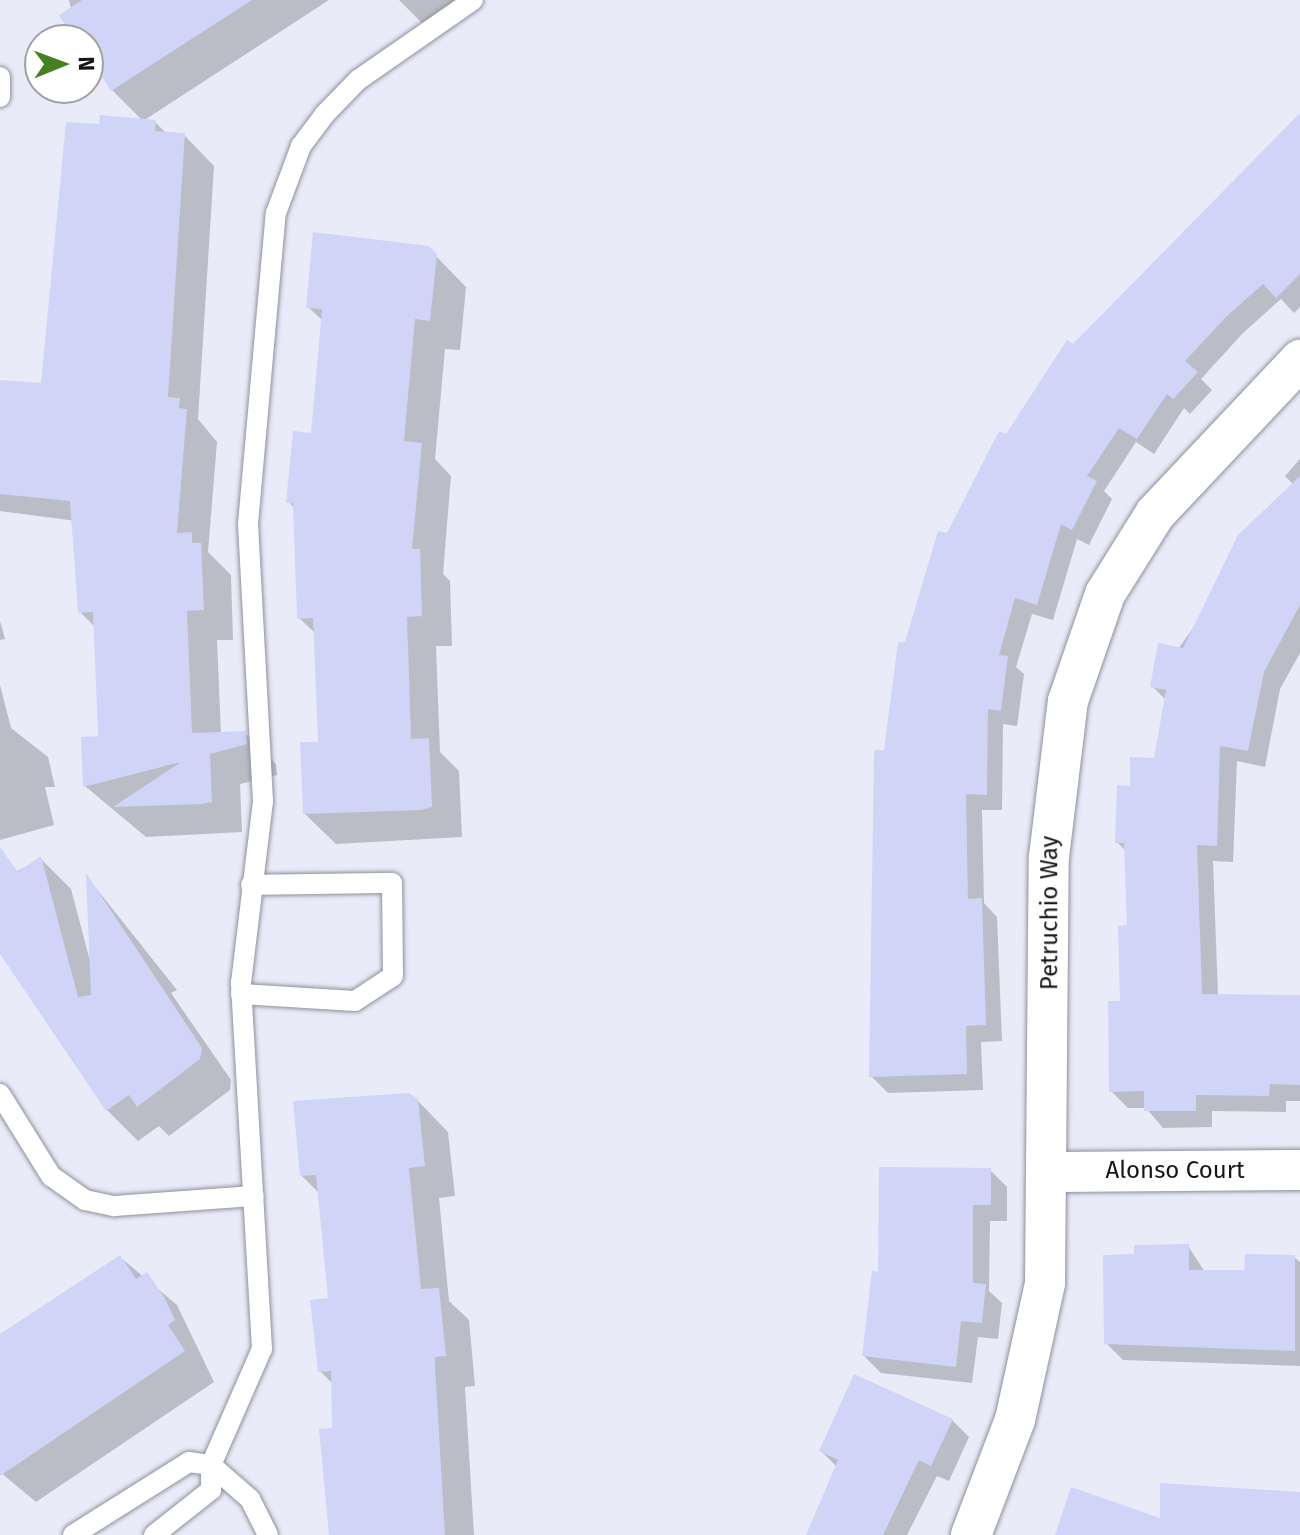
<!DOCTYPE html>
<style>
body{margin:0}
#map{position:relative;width:1300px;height:1535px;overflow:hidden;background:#e9ebf8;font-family:"Fira Sans",sans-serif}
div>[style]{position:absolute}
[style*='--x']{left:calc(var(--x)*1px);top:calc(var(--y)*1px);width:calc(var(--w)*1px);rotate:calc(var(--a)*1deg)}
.shadow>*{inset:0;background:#0003}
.building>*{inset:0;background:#d0d5f8}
.roads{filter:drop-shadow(0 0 2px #8f919d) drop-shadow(0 0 2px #8f919d)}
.lane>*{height:20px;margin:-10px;padding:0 10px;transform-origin:10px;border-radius:10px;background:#fff}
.street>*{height:40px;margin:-20px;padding:0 20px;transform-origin:20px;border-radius:20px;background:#fff}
span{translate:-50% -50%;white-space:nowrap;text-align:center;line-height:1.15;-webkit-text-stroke:6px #fff;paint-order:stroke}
.street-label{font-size:24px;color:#141519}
.north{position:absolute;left:24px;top:24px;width:80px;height:80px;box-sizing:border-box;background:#fff;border:2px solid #a1a1a3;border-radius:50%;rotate:89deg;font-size:22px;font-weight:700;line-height:32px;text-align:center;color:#141519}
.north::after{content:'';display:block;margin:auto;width:28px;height:36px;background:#448220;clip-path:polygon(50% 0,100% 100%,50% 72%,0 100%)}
</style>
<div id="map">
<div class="shadow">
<i style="clip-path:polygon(69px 0,329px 0,143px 121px,112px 90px,88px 54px,88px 40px,78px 40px)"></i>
<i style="clip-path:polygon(399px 0,474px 0,425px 26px)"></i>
<i style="clip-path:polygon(1300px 116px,1300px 307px,1294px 313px,1281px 299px,1243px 333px,1201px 379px,1212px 390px,1190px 414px,1184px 408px,1154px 454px,1136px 442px,1104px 491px,1112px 499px,1089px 545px,1077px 539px,1053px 620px,1032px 614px,1016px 667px,1024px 674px,1017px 726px,1003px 724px,1002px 810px,982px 810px,984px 903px,997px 917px,1002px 1041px,981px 1042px,983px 1090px,888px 1093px,871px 1076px,886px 752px,906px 645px,948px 536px,1006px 437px,1074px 347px)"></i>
<i style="clip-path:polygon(155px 122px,167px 134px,184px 135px,214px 166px,198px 419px,217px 442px,208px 552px,231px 575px,233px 640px,217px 640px,221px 734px,245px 733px,276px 764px,277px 775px,240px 784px,242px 832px,146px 837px,85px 786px,101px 738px,96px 628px,80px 612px,76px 521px,0 511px,0 385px,43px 386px,101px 127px)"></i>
<i style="clip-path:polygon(428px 248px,466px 287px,460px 350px,445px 349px,435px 459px,451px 476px,443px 574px,450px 581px,452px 646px,436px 646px,440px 752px,459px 771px,462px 837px,336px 844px,305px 814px,320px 744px,316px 634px,299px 618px,295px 509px,289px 502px,313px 435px,323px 321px,308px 307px)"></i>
<i style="clip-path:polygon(1300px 459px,1300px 653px,1280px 689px,1265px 767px,1237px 761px,1233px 862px,1213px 861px,1218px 996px,1300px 997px,1300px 1101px,1286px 1101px,1286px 1112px,1212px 1111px,1212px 1127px,1163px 1128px,1146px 1108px,1128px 1108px,1111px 1091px,1129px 927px,1126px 851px,1117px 842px,1132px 788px,1155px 760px,1166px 700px,1152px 686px,1294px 485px,1285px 476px)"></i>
<i style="clip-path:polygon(0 621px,5px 639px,0 640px)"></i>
<i style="clip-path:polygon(0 685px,11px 728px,48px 757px,55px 787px,45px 787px,54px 825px,0 840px)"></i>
<i style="clip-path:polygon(41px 859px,71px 889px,90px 961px,88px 878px,177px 990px,171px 993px,231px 1080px,230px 1090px,169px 1136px,159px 1126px,138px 1141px,107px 1110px,0 951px,0 880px)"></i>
<i style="clip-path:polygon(417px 1100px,448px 1132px,455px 1196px,439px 1198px,449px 1301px,469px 1320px,475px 1386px,465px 1387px,474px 1535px,332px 1535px,333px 1384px,320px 1371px,331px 1300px,319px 1193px,302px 1176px)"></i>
<i style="clip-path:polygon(990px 1170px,1007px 1187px,1007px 1221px,990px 1221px,989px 1291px,1002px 1303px,998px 1339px,978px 1337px,972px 1383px,881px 1373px,864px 1356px,880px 1274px)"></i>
<i style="clip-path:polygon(1188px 1246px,1205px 1272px,1246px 1272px,1294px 1257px,1300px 1262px,1300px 1366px,1123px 1360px,1106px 1343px,1136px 1256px)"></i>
<i style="clip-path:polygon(120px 1257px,177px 1305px,214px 1382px,36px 1502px,0 1472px,0 1337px)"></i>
<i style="clip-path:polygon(952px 1420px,969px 1437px,949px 1481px,937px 1476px,907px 1535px,808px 1535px,837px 1467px,821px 1451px)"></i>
<i style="clip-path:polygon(1162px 1485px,1300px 1494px,1300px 1535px,1057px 1535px,1162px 1520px)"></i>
</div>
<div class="building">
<i style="clip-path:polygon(82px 0,252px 0,111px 91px,88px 55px,88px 40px,74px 40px,59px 15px)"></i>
<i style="clip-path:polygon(1300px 113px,1300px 274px,1276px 298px,1263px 284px,1226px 317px,1185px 361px,1198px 372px,1173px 399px,1167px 394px,1137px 439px,1119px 428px,1087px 476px,1097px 481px,1072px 530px,1061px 524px,1037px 605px,1015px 598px,999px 655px,1008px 656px,1001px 711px,988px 709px,987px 795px,966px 794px,968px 899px,982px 898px,986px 1025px,966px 1026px,967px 1074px,869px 1077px,874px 750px,884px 750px,898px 642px,905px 642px,938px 531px,947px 533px,999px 431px,1006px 434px,1067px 340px,1073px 344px)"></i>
<i style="clip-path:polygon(100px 115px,156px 120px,155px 131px,185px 133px,168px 397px,180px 398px,179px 408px,187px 409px,177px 533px,192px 532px,192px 543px,201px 543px,204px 610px,187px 611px,192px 733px,246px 731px,247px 744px,210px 754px,212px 802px,202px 804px,113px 807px,181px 762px,83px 787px,81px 737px,98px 736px,93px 612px,78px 613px,70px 501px,0 494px,0 380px,41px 383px,66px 122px,99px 124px)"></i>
<i style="clip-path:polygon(313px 232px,429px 246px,437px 254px,430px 321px,415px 319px,404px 441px,422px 443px,412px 549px,420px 549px,422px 616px,407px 617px,411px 739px,429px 738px,432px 807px,421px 810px,303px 814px,300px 742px,318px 742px,313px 618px,297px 619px,293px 503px,286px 503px,293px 431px,311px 433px,322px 309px,306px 308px)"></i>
<i style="clip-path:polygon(1300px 476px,1300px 605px,1264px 672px,1248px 751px,1220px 746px,1217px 846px,1197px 845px,1202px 994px,1300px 995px,1300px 1085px,1270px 1084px,1269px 1096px,1196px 1095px,1196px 1111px,1144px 1111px,1144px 1091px,1109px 1092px,1108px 1001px,1120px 1001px,1118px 926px,1127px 925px,1124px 843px,1115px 843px,1117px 785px,1130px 786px,1130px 757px,1154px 758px,1166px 690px,1150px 687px,1158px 643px,1183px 648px,1238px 535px)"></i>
<i style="clip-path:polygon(0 847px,18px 872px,41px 856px,78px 997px,91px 995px,86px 873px,202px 1048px,200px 1059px,137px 1107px,129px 1095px,106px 1111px,0 954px)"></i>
<i style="clip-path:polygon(409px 1093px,418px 1099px,425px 1166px,409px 1168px,421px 1289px,439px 1288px,446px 1356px,435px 1357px,435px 1365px,445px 1535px,329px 1535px,319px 1429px,332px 1428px,331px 1371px,318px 1372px,310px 1300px,328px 1298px,316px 1175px,300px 1176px,293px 1101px)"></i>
<i style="clip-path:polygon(879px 1167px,991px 1168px,991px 1205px,973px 1205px,973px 1283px,986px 1284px,982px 1323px,961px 1321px,956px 1367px,862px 1356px,872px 1271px,878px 1272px)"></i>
<i style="clip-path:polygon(1189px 1244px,1189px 1270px,1244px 1270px,1245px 1254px,1295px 1255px,1295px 1351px,1104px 1344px,1103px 1255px,1134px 1254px,1134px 1245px)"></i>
<i style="clip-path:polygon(120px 1255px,136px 1279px,147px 1272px,164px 1297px,175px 1320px,168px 1325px,185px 1351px,0 1476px,0 1334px)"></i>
<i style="clip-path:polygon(854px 1374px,953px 1419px,931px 1466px,919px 1460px,883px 1535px,806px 1535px,838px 1460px,819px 1451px)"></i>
<i style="clip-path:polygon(1160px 1483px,1300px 1492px,1300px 1535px,1055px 1535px,1071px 1487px,1160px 1518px)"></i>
</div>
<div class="roads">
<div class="lane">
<i style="--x:0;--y:77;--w:20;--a:90"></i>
<i style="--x:241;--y:994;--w:114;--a:3.5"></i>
<i style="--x:355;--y:1001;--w:45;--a:-33.3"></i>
<i style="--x:393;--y:976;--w:93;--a:-90.6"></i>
<i style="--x:392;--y:883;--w:141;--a:179.2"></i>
<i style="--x:0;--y:1094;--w:97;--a:58.1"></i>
<i style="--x:51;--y:1176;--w:42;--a:35.2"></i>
<i style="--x:85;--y:1200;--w:30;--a:12"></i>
<i style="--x:114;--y:1206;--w:140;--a:-4.1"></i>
<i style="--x:73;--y:1535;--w:137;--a:-32.2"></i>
<i style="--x:189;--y:1462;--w:22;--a:8"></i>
<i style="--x:211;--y:1465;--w:52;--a:41.1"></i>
<i style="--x:250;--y:1499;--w:40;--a:63.4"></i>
<i style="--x:154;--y:1535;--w:73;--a:-38.3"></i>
<i style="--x:211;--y:1490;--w:25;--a:-90"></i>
<i style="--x:211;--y:1465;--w:127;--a:-66.3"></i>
<i style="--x:262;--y:1349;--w:367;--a:-93.3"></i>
<i style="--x:241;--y:983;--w:183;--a:-83.1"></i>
<i style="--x:263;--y:801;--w:277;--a:-93.1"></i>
<i style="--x:248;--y:524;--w:312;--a:-84.9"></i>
<i style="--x:276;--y:213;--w:72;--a:-69.5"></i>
<i style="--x:301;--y:146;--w:39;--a:-53"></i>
<i style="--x:324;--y:115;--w:49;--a:-45.8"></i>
<i style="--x:358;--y:80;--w:140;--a:-34.8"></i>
</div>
<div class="street">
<i style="--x:1050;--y:1172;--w:250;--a:-0.5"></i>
<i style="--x:971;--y:1535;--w:123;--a:-69.1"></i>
<i style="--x:1015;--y:1420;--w:140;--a:-77.6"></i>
<i style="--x:1045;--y:1283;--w:426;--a:-89.5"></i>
<i style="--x:1049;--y:857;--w:157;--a:-83.1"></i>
<i style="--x:1068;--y:701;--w:113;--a:-70.9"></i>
<i style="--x:1105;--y:594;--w:94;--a:-58"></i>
<i style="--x:1155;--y:514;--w:212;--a:-46.7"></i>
</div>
</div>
<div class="street-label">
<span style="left:1050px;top:913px;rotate:-90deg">Petruchio Way</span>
<span style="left:1175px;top:1171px">Alonso Court</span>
</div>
<div class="north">N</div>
</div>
